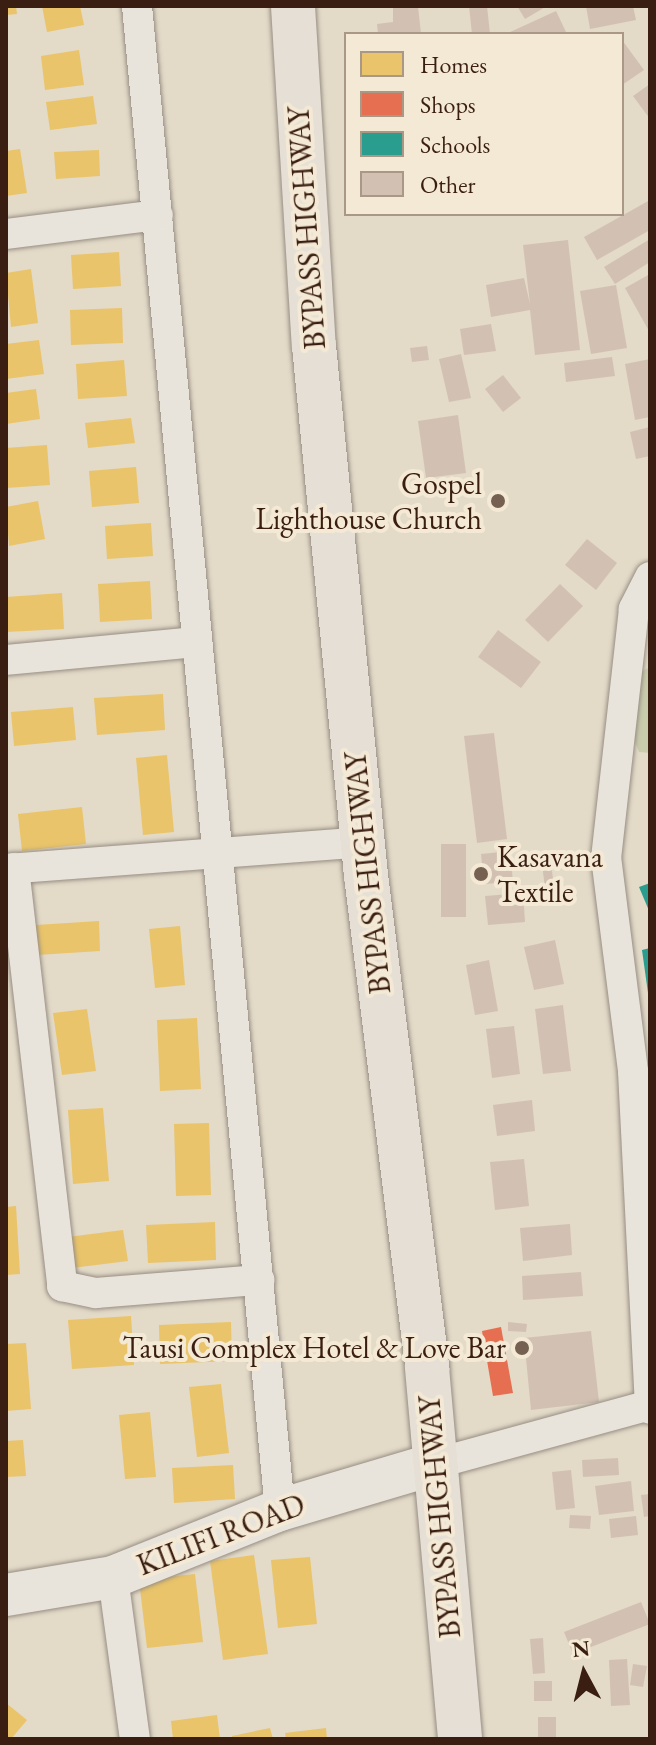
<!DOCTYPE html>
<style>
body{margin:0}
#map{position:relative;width:656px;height:1745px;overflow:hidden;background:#e3dac8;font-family:"EB Garamond",serif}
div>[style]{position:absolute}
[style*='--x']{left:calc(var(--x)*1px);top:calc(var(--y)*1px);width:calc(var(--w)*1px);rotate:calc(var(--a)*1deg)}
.green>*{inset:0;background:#c9cdac}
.homes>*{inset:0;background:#e9c46a}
.shops>*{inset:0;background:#e76f51}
.schools>*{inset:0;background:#2a9d8f}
.building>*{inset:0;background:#d2c1b3}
.roads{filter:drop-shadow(0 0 2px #978e83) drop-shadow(0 0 2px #978e83)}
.street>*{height:30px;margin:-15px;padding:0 15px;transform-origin:15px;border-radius:15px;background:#e9e4db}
.secondary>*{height:42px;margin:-21px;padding:0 21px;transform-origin:21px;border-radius:21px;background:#e9e4db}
.primary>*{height:44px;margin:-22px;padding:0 22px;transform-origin:22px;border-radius:22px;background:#e5dfd6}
.dots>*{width:22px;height:22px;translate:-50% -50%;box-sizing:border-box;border:4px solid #f4e9d4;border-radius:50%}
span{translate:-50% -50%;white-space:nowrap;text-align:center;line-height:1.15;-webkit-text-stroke:8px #f4e9d4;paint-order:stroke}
.street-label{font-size:30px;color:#3a1e11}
.poi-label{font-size:30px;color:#3a1e11}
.right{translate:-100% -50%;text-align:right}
.left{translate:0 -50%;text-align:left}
.frame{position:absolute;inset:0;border:8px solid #3a1e11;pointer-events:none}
.legend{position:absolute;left:344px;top:32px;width:280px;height:184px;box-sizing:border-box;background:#f4e9d4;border:2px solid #aa9886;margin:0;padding:10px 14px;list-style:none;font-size:24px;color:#3a1e11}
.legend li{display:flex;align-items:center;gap:16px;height:40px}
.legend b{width:40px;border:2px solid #aa9886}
.north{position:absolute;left:544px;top:1633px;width:80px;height:80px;-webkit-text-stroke:6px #f4e9d4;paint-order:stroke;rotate:353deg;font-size:22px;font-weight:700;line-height:32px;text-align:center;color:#3a1e11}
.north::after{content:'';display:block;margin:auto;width:28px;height:36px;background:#3a1e11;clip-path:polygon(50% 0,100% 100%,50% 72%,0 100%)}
</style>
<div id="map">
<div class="green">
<i style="clip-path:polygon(650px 667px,650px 753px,639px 752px,624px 713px,631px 677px)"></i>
</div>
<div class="homes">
<i style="clip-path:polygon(6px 6px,16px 6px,17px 14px,6px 15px)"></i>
<i style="clip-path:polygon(42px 6px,80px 6px,84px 25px,47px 32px)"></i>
<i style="clip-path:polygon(79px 50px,84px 85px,45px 90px,41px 56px)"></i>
<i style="clip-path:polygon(93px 96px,97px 124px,50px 130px,46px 102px)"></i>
<i style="clip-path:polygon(20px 149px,27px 193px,6px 196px,6px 151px)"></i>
<i style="clip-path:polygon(99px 150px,100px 176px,56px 179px,54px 152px)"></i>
<i style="clip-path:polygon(119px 252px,121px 286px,73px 289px,71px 255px)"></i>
<i style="clip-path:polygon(31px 269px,38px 323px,11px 327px,6px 273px)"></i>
<i style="clip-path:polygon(122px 308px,123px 343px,71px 345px,70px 310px)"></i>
<i style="clip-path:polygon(39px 340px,44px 374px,6px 379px,6px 344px)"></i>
<i style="clip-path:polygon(124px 360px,127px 396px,78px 399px,76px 364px)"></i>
<i style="clip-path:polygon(36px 389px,40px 419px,6px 424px,6px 393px)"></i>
<i style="clip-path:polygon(131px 418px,135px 443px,88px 448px,85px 423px)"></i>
<i style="clip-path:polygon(47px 445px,50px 485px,6px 488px,6px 448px)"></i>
<i style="clip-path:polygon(136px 467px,139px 503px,92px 507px,89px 471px)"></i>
<i style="clip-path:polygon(38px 501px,45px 539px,9px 546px,6px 507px)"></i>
<i style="clip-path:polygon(151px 523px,153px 556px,107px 559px,105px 526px)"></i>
<i style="clip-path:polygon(150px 581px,152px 619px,100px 622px,98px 584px)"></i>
<i style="clip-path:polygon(62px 593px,64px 629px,6px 632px,6px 597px)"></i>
<i style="clip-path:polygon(163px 694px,165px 730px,97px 735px,94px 698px)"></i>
<i style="clip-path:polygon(73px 707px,76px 740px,14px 746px,11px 712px)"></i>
<i style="clip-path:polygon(167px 755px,174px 832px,143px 835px,136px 758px)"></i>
<i style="clip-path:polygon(82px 807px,86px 844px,22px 851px,18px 814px)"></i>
<i style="clip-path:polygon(99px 921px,100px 951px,37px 955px,36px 925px)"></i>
<i style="clip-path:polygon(180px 926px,185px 985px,155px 988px,149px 929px)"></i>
<i style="clip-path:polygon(87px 1009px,96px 1071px,62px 1075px,53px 1013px)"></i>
<i style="clip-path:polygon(197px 1018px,201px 1089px,160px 1091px,157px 1020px)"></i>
<i style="clip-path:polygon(103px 1108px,109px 1181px,73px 1184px,68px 1110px)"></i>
<i style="clip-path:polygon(209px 1123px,211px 1195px,176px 1196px,174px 1124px)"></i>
<i style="clip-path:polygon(16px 1206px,20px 1274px,6px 1275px,6px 1207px)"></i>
<i style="clip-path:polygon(215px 1222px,216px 1260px,148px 1263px,146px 1225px)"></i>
<i style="clip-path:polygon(123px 1230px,128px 1261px,64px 1269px,60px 1238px)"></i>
<i style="clip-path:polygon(131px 1316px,134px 1365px,72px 1369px,68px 1320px)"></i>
<i style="clip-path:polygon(231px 1322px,232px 1361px,160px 1364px,159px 1325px)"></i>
<i style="clip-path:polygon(26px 1343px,31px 1409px,6px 1411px,6px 1344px)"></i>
<i style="clip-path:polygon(221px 1384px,229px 1453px,197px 1457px,189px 1387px)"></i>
<i style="clip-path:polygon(150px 1412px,156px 1477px,125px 1479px,119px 1415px)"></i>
<i style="clip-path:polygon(23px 1440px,26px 1476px,6px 1477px,6px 1441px)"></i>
<i style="clip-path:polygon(233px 1465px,235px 1499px,174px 1503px,172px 1468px)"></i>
<i style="clip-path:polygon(254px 1555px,268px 1654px,223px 1660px,210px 1561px)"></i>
<i style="clip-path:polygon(310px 1557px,317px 1624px,278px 1628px,271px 1560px)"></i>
<i style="clip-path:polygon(195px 1574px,203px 1642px,147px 1648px,139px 1580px)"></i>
<i style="clip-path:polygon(6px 1703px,27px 1720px,11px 1739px,6px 1739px)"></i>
<i style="clip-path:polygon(217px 1715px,220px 1739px,173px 1739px,171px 1721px)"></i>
<i style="clip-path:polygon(270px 1728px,273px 1739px,232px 1739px,232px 1736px)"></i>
<i style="clip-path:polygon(326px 1728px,327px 1739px,286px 1739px,285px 1733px)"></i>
</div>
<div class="shops">
<i style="clip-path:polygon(501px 1327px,513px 1393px,493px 1396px,482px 1331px)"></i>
</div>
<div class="schools">
<i style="clip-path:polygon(650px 883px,650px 913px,639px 887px)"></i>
<i style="clip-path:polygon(650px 948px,650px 993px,648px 993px,642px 950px)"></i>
</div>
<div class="building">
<i style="clip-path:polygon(393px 6px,418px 6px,421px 34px,378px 34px,377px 24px,393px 22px)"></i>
<i style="clip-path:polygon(469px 6px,487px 6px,490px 34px,472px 34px)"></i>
<i style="clip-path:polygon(517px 6px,547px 6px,525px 19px)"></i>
<i style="clip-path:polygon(586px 6px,633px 6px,636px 20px,590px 29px)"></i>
<i style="clip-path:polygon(556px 11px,567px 34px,506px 34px)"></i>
<i style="clip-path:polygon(622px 40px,644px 70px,622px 85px)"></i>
<i style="clip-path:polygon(650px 84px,650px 119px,633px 96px)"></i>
<i style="clip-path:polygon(650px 200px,650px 230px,597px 260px,584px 237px)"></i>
<i style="clip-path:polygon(650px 239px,650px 262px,615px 284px,604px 267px)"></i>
<i style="clip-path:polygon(568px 240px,580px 350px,535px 355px,530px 310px,491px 317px,486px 285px,524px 278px,530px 304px,523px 245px)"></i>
<i style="clip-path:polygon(650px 274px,650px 333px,625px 288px)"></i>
<i style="clip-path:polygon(616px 285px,627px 348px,591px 354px,580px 291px)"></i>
<i style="clip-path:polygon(491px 324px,496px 351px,464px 355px,460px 329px)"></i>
<i style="clip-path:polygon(427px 346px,429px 360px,412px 362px,410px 348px)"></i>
<i style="clip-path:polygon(461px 354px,471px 398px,449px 402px,439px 359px)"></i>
<i style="clip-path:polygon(612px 357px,615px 376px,566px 382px,564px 363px)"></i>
<i style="clip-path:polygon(650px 359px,650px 417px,635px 420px,625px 364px)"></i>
<i style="clip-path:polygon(503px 375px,521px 398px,503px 412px,485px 389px)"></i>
<i style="clip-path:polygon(458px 415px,466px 473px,426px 478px,418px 421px)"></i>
<i style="clip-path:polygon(650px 427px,650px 456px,636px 459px,630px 432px)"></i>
<i style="clip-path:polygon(587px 539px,617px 563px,596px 590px,565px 565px)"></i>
<i style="clip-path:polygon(560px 584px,583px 606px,548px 642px,525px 620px)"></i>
<i style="clip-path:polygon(498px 630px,541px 662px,521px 688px,478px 657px)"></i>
<i style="clip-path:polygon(494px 733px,507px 839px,477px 843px,464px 736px)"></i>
<i style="clip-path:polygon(441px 844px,466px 844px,466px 917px,441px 917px)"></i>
<i style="clip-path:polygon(510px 851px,513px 882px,484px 884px,481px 854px)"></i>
<i style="clip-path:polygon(550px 855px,554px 887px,545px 888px,541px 856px)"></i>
<i style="clip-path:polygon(523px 893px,525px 922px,488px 925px,485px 896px)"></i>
<i style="clip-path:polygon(555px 940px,564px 984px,534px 990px,524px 947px)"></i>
<i style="clip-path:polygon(489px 960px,498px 1011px,475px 1015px,466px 965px)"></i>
<i style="clip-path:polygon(563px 1005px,571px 1071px,543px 1074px,535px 1009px)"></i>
<i style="clip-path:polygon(514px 1026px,520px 1074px,492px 1078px,486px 1029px)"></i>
<i style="clip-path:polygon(532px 1100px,535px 1131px,497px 1136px,493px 1105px)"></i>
<i style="clip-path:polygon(524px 1159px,529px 1206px,495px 1210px,490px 1162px)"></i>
<i style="clip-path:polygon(570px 1224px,572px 1255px,523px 1261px,520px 1228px)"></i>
<i style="clip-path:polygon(581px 1272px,583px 1296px,523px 1300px,522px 1276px)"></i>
<i style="clip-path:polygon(508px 1322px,527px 1324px,526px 1332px,508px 1331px)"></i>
<i style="clip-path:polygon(591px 1331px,599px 1402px,531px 1410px,524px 1338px)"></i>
<i style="clip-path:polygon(618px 1458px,619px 1475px,583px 1477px,582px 1460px)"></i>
<i style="clip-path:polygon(571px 1470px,575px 1508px,556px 1510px,552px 1472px)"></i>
<i style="clip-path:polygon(631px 1481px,634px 1511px,599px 1515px,595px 1486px)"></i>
<i style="clip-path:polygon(650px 1494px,650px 1516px,644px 1517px,641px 1495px)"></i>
<i style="clip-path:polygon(570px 1515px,591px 1516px,590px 1529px,569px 1528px)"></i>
<i style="clip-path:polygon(636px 1516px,638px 1535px,611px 1538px,609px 1519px)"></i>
<i style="clip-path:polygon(641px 1602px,650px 1624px,573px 1654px,564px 1632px)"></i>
<i style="clip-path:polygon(543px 1638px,545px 1673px,533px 1674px,530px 1639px)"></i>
<i style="clip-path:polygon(627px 1659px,630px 1705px,611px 1706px,609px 1660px)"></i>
<i style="clip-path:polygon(633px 1664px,647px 1666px,643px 1687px,630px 1685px)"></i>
<i style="clip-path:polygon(534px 1681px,552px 1681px,552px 1701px,534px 1701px)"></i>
<i style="clip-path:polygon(538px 1717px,556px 1717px,556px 1739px,538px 1739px)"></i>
</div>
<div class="roads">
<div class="street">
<i style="--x:137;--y:6;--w:1511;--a:84.57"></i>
<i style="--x:6;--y:234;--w:153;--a:-7.1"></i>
<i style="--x:650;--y:577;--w:36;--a:117"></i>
<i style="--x:634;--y:609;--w:250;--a:96.4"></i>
<i style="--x:606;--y:857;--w:216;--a:82.8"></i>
<i style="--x:633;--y:1071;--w:338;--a:87.1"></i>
<i style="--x:6;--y:660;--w:192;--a:-5.4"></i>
<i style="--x:14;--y:868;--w:421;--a:83.4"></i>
<i style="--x:62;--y:1286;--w:35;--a:12"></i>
<i style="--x:96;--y:1293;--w:164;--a:-4.6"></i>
<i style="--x:6;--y:869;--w:359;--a:-4.3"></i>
<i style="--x:434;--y:1464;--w:224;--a:-15.3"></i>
<i style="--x:113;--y:1577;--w:163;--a:82.3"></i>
</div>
<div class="secondary">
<i style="--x:6;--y:1595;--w:109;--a:-9.5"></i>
<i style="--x:113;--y:1577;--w:180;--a:-21.9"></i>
<i style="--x:280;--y:1510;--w:161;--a:-16.6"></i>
</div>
<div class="primary">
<i style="--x:293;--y:6;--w:341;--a:86.5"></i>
<i style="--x:314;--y:346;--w:532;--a:84.39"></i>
<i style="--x:366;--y:875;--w:497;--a:82.9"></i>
<i style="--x:427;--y:1368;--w:372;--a:84.9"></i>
</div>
</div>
<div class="dots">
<i style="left:498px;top:501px;background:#756051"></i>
<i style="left:481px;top:874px;background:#756051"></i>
<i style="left:522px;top:1348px;background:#756051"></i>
</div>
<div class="street-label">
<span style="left:307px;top:228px;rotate:-94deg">BYPASS HIGHWAY</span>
<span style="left:368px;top:873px;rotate:-96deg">BYPASS HIGHWAY</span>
<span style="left:440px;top:1517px;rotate:-95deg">BYPASS HIGHWAY</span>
<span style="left:221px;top:1535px;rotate:-21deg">KILIFI ROAD</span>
</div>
<div class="poi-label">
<span class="right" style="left:482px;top:501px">Gospel<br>Lighthouse Church</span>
<span class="left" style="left:497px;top:874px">Kasavana<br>Textile</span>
<span class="right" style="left:506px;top:1348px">Tausi Complex Hotel &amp; Love Bar</span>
</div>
<div class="frame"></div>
<ul class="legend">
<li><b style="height:22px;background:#e9c46a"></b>Homes</li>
<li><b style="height:22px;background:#e76f51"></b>Shops</li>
<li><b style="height:22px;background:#2a9d8f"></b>Schools</li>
<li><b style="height:22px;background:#d2c1b3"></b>Other</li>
</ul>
<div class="north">N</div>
</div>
